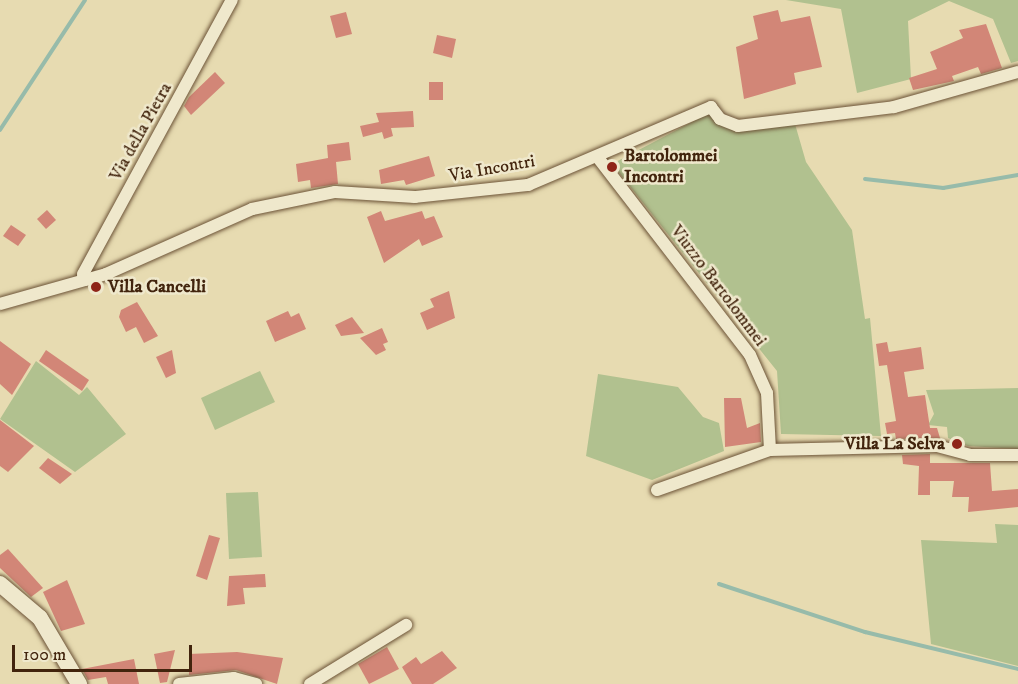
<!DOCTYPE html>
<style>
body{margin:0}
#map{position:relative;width:1018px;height:684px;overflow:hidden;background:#e7dbb1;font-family:"IM FELL DW Pica",serif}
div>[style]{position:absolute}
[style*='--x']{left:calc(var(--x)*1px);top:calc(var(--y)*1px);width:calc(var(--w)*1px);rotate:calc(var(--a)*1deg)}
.green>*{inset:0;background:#b1c18f}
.stream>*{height:4px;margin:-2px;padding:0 2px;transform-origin:2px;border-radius:2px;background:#97bbaa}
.building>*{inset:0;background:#d28677}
.roads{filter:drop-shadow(0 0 2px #6b5236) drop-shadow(0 0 2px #6b5236)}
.street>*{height:12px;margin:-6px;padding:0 6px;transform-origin:6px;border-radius:6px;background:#efe8cc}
.secondary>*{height:16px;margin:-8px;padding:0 8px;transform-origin:8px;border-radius:8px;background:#efe8cc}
.dots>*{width:16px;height:16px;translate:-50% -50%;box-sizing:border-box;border:3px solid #efe8cc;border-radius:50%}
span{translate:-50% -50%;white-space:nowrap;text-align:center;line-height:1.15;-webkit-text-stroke:5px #efe8cc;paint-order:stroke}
.street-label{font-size:18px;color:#42240d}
.poi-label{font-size:18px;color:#42240d;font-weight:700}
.left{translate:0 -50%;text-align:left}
.right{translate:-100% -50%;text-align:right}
.scale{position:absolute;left:12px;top:645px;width:180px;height:27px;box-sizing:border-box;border:3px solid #42240d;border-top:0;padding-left:8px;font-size:18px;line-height:21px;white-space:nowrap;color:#42240d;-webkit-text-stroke:4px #efe8cc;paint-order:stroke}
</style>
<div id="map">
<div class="green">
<i style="clip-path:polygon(786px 0,1018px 0,1018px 61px,1011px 63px,993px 19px,949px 1px,908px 21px,911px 79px,857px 93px,841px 9px)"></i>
<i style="clip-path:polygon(709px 113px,736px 132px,795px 124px,806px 162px,852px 230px,865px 319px,870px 318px,881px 436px,781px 434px,777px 371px,612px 164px)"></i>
<i style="clip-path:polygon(36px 361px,79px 395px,87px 387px,126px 434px,75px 472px,0 419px)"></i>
<i style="clip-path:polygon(260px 371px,275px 402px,215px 430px,201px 398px)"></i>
<i style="clip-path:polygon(598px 374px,678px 387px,703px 417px,719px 423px,724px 451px,652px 480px,586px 456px)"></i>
<i style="clip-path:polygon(1018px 388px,1018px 449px,968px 446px,948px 438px,947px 427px,928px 425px,934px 414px,926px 390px)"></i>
<i style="clip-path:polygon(258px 492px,262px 557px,229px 559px,226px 493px)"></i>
<i style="clip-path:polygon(995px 524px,1018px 525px,1018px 666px,931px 644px,921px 540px,997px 543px)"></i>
</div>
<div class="stream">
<i style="--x:0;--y:130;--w:155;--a:-56.8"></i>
<i style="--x:865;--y:179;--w:79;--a:6.6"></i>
<i style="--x:943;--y:188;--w:76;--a:-9.8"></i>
<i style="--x:719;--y:584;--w:154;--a:18.2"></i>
<i style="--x:865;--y:632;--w:157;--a:13.6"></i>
</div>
<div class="building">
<i style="clip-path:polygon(778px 10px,781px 22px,810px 16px,822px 67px,794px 73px,796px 84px,744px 99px,736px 47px,758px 39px,753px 16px)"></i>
<i style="clip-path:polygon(346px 12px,352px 34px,336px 38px,330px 16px)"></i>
<i style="clip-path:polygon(986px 24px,1002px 68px,981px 74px,978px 67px,952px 76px,954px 81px,913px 90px,909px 78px,937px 69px,930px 52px,963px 38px,959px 30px)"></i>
<i style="clip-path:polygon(437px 35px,456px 39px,452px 58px,433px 53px)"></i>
<i style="clip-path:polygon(215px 72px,225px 83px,191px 115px,184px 106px,189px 97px)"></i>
<i style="clip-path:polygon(429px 82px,443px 82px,443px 100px,429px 100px)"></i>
<i style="clip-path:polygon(413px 111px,414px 127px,391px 128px,393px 136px,384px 139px,382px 132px,363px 137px,360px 126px,379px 122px,376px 113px)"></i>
<i style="clip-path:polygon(349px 142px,351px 160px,336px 162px,338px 184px,311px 188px,310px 180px,298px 182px,296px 164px,328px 158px,327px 145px)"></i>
<i style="clip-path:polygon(429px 156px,435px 176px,406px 185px,404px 180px,381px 184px,379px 170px)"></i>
<i style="clip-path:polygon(47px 210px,56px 220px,46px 229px,37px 219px)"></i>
<i style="clip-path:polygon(381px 211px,385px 221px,422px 211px,425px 219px,434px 216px,443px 237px,422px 246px,419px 239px,384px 263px,367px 217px)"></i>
<i style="clip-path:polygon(11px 225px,26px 235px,18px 246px,3px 236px)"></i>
<i style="clip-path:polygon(449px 291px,455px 318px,427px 330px,420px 313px,434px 307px,430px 299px)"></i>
<i style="clip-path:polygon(137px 302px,158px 336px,144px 343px,136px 327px,126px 332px,119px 317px,121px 310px)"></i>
<i style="clip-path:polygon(288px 311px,291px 317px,299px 313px,306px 329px,275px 342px,266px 321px)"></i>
<i style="clip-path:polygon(352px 317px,364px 333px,341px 336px,335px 325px)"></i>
<i style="clip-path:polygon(382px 328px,388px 342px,383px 344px,386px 350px,376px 355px,360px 338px)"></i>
<i style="clip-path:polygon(0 341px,31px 364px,12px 395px,0 384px)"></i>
<i style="clip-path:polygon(887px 342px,889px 352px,921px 347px,924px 369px,904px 372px,908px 397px,925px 395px,930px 428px,937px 428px,940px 438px,896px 439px,895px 433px,887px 434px,885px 423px,896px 421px,887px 365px,879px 366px,876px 344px)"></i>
<i style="clip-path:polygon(46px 350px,89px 380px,82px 391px,39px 361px)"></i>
<i style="clip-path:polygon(172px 350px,176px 373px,166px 378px,156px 357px)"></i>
<i style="clip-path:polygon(724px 398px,741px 398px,747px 428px,760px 423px,761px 442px,725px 447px)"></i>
<i style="clip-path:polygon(0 420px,34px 446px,8px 472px,0 466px)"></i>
<i style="clip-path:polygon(930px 454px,930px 463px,990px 463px,992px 491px,1018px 489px,1018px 507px,968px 512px,969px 497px,952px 497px,954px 481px,930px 481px,930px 495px,918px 495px,919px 466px,903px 464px,902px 455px)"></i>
<i style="clip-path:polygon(48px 458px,72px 474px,60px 484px,39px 468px)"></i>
<i style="clip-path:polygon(209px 535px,220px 538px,207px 580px,196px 576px)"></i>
<i style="clip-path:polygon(8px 549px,43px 588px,31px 597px,0 568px,0 555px)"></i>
<i style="clip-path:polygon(265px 574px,266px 587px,243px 588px,245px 604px,227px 606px,229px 576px)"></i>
<i style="clip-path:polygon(67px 580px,85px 624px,61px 631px,43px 592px)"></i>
<i style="clip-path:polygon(387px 647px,399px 669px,369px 684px,358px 664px)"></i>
<i style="clip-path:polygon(175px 650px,167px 682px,160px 683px,154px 654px)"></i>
<i style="clip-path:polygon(442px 651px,457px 668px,433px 684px,412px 684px,402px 667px,416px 657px,421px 664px)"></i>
<i style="clip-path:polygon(237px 652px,283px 658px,277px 684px,236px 670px,189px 675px,189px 654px)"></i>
<i style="clip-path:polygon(134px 659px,139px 684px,108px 684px,106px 677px,88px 680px,82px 669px)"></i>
</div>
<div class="roads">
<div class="street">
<i style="--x:599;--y:159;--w:247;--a:52.4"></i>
<i style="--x:750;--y:355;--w:42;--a:65.9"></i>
<i style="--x:767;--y:393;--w:57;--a:87"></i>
<i style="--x:85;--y:280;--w:6;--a:-108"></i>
<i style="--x:83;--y:274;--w:312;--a:-61.5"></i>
<i style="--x:0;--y:304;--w:110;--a:-15.8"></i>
<i style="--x:106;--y:274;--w:160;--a:-24"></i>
<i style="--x:252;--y:209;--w:85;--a:-11.6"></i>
<i style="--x:335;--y:192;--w:80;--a:3.6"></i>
<i style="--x:415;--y:197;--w:114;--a:-6.1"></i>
<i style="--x:528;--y:185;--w:199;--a:-23.1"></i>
<i style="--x:711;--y:107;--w:15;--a:53"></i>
<i style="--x:720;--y:119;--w:19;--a:21"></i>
<i style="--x:738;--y:126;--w:157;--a:-6.9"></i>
<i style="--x:894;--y:107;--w:129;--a:-15.8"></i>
<i style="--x:657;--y:490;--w:120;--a:-19.5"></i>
<i style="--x:770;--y:450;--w:167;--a:-1.4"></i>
<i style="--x:937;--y:446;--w:34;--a:15"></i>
<i style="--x:970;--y:455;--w:48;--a:0"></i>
<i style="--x:179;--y:684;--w:55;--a:-6.2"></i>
<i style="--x:234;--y:678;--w:23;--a:15"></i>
<i style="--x:310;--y:684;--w:113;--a:-31.6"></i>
</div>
<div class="secondary">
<i style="--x:0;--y:584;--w:52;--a:40.4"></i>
<i style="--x:40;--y:618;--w:77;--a:59.4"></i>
</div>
</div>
<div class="dots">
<i style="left:612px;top:167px;background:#8f2418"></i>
<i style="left:96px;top:287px;background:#8f2418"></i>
<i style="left:957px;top:444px;background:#8f2418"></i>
</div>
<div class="street-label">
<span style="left:141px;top:132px;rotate:-61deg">Via della Pietra</span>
<span style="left:492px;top:169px;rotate:-10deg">Via Incontri</span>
<span style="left:718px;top:286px;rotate:53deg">Viuzzo Bartolommei</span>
</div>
<div class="poi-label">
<span class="left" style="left:624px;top:167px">Bartolommei<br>Incontri</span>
<span class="left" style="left:108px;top:287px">Villa Cancelli</span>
<span class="right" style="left:945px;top:444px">Villa La Selva</span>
</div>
<div class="scale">100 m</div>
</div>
